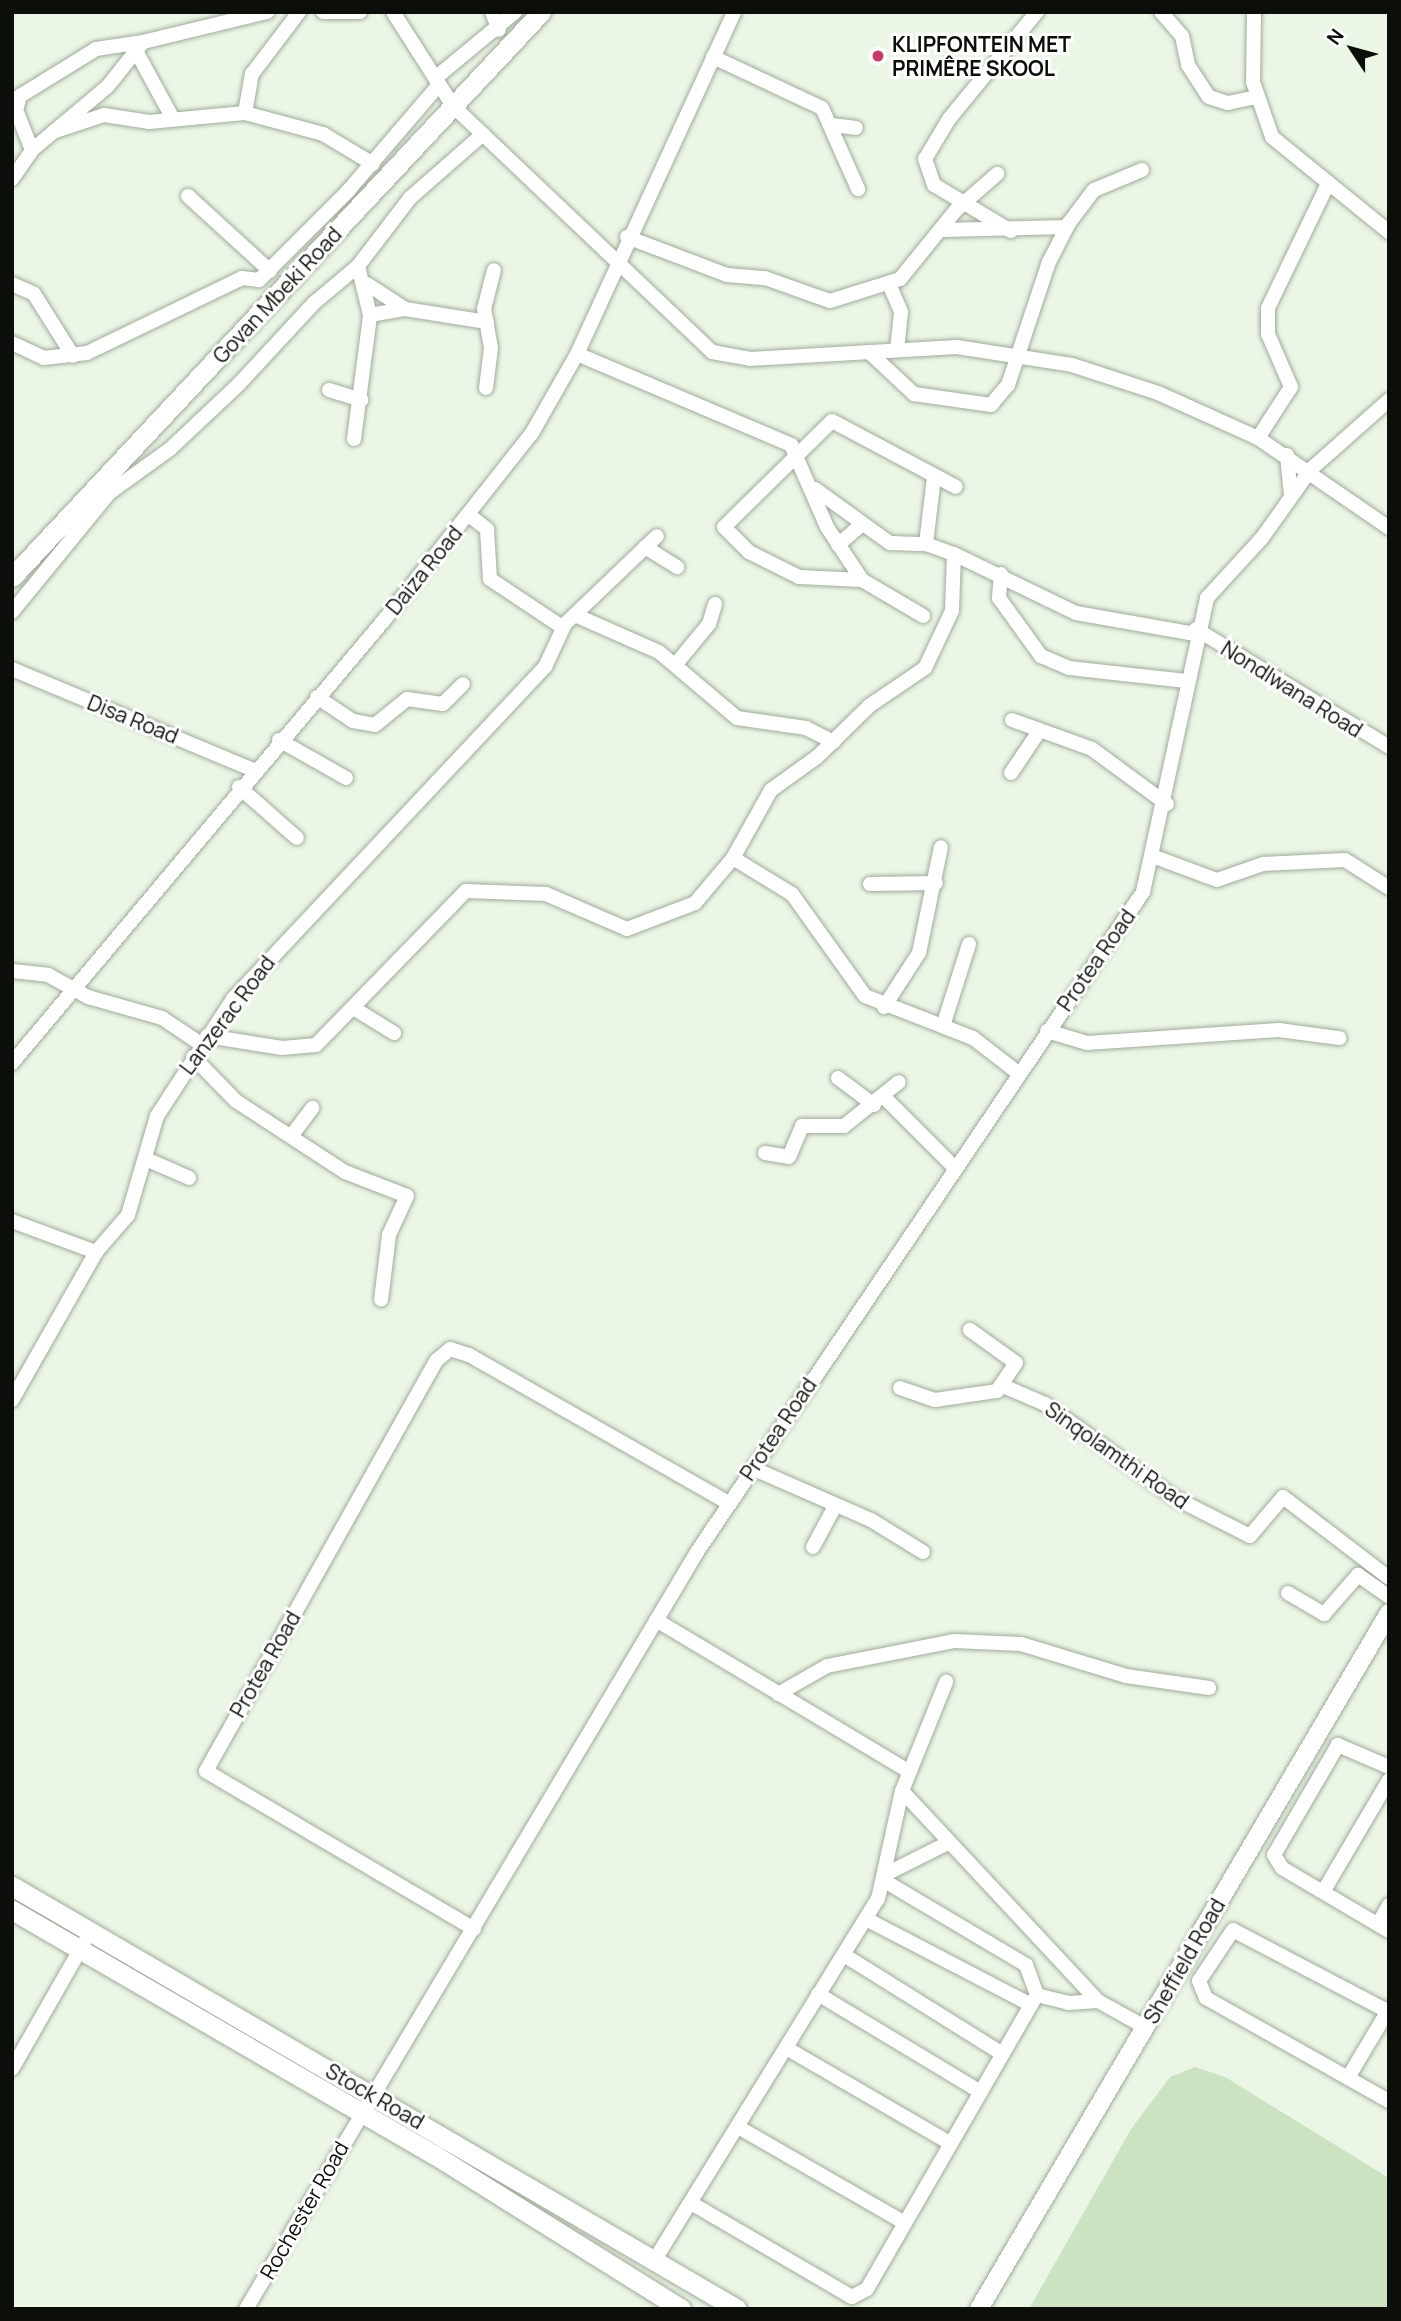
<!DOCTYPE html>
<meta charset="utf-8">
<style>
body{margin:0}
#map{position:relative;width:1401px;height:2321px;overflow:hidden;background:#ebf6e6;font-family:Manrope,sans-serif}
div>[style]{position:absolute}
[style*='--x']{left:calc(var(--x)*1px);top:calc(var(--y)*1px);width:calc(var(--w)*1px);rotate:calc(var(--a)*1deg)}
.green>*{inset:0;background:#cce3c2}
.roads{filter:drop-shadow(0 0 2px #a0ab9b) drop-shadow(0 0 2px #a0ab9b)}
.minor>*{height:14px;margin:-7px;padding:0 7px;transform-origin:7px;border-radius:7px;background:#fff}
.tertiary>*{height:18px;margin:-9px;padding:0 9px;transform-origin:9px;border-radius:9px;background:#fff}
.secondary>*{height:19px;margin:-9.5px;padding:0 9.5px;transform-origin:9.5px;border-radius:9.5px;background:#fff}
.dots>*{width:19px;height:19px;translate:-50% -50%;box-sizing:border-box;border:4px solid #fff;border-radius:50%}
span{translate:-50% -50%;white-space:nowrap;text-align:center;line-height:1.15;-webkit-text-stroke:6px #fff;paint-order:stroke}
.poi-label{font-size:21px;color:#0b0e09;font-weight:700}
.left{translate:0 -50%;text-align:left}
.street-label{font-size:21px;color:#0b0e09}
.frame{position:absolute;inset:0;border:14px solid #0b0e09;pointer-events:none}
.north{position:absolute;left:1317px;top:14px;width:70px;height:70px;-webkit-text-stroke:5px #fff;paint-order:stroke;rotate:306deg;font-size:19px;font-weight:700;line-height:28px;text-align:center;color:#0b0e09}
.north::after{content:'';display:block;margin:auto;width:24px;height:32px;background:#0b0e09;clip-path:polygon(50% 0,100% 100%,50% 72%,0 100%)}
</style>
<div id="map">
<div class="green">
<i style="clip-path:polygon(1195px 2067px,1225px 2077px,1389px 2178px,1389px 2309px,1029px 2309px,1131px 2129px,1170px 2077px)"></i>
</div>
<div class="roads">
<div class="minor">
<i style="--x:323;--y:12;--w:37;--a:0"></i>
<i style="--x:393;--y:12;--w:112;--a:57.4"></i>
<i style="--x:453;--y:106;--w:357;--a:43.5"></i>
<i style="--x:712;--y:352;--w:39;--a:10"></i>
<i style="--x:750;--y:359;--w:207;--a:-3.3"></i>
<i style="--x:957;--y:347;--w:116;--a:8.9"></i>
<i style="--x:1072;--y:365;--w:90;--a:18"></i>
<i style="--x:1158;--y:393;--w:110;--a:24.2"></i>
<i style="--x:1258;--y:438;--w:159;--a:34.5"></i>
<i style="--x:492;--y:12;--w:19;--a:69"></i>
<i style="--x:1161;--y:12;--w:32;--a:49"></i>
<i style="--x:1182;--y:36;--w:30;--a:78"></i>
<i style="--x:1188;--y:65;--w:38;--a:57"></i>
<i style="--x:1209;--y:97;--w:20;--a:18"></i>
<i style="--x:1228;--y:103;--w:30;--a:-12"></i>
<i style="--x:1254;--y:12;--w:70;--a:90.8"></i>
<i style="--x:1253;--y:82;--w:58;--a:70.9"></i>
<i style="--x:1272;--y:137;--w:151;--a:39.1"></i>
<i style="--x:136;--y:51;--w:77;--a:61.4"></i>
<i style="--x:713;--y:57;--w:120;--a:25.1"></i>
<i style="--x:822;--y:108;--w:89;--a:66"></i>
<i style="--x:439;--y:75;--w:99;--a:-39.7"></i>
<i style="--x:245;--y:113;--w:40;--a:-80"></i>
<i style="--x:252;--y:74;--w:78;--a:-52.8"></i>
<i style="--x:832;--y:125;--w:24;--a:7"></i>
<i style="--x:55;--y:131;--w:52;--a:-18.1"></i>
<i style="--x:104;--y:115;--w:46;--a:8.8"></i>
<i style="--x:149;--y:122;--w:96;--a:-5.4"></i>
<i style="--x:245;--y:113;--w:81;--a:15.1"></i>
<i style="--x:323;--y:134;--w:58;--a:31"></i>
<i style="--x:32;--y:150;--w:43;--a:-111.8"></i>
<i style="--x:16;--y:110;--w:15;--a:-74"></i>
<i style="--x:20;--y:96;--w:89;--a:-31.7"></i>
<i style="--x:96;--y:49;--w:48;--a:-8.5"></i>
<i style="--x:12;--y:179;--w:35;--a:-55"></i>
<i style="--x:32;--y:150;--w:99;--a:-40.1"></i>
<i style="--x:108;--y:86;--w:56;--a:-51.5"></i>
<i style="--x:143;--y:42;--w:128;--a:-13.6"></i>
<i style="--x:188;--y:196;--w:111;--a:42.4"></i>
<i style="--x:943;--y:230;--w:124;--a:-1.4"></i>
<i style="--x:1011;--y:231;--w:90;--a:-149.1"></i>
<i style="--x:934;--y:185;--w:28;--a:-109"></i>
<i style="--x:925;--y:159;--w:47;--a:-59"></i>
<i style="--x:949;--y:119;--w:139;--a:-50.6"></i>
<i style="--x:627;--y:237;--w:107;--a:20.8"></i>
<i style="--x:727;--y:275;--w:38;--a:5"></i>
<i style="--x:765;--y:278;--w:69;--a:19.5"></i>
<i style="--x:830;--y:301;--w:73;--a:-17.4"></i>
<i style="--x:900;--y:279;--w:89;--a:-50.9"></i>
<i style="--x:956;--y:210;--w:55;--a:-41.3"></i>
<i style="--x:12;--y:284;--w:24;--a:24"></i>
<i style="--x:34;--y:294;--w:73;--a:57.8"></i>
<i style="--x:367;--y:284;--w:45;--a:33.3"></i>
<i style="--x:890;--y:286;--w:28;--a:67"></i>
<i style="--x:901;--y:312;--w:36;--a:96"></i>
<i style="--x:370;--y:315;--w:36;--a:-10"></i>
<i style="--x:405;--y:309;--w:83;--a:9"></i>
<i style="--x:12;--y:343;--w:35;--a:25"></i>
<i style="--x:44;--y:358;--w:43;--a:-6.6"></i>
<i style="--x:87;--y:353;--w:172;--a:-25.8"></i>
<i style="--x:242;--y:278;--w:17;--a:7"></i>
<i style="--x:259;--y:280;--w:126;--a:-45"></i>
<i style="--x:348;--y:191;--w:138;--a:-49.4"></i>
<i style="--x:869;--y:352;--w:62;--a:43"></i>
<i style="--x:914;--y:394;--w:78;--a:8.1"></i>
<i style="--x:991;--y:405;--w:26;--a:-50"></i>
<i style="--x:1008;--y:385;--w:130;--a:-71.6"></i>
<i style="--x:1049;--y:262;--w:44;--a:-62.9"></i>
<i style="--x:1069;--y:223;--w:41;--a:-52.9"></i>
<i style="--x:1094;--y:190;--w:52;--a:-22.6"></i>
<i style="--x:577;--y:354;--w:233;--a:23"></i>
<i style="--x:791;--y:445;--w:90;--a:66.3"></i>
<i style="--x:827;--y:527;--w:64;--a:56.6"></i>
<i style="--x:862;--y:580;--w:71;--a:30.5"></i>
<i style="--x:486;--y:388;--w:40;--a:-82.9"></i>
<i style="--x:491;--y:348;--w:40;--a:-100"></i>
<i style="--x:484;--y:309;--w:40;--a:-75.6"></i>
<i style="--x:329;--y:390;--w:34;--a:17"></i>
<i style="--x:1258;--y:438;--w:61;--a:-57.1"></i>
<i style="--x:1291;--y:387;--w:58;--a:-113.5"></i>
<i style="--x:1268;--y:334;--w:26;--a:-90"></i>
<i style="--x:1268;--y:308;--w:136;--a:-64.2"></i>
<i style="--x:354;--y:439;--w:125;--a:-82.6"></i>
<i style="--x:370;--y:315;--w:50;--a:-103.8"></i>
<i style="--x:1287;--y:455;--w:41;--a:84.4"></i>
<i style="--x:815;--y:489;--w:92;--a:35.8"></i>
<i style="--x:890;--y:543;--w:36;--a:2"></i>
<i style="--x:926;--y:544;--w:30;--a:20"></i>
<i style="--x:954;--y:554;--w:136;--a:25.8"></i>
<i style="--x:1076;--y:613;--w:121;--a:10"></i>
<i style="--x:469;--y:515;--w:23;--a:38"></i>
<i style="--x:487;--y:529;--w:50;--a:86.6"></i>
<i style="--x:490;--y:579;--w:87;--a:33.7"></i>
<i style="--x:926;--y:544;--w:67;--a:-83.2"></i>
<i style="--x:838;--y:545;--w:30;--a:-41"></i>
<i style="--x:645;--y:547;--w:38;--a:32"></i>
<i style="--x:1001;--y:574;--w:24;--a:95"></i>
<i style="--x:999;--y:598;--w:72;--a:54.1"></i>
<i style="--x:1041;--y:656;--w:30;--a:23"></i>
<i style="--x:1069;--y:668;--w:118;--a:6.3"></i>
<i style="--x:862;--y:580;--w:63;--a:-177.3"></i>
<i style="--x:799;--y:577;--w:56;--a:-153.4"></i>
<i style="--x:749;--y:552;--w:35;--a:-135"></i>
<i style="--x:724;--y:527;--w:151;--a:-44.5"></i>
<i style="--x:832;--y:421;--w:140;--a:28"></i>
<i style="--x:12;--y:612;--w:154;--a:-50.8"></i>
<i style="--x:109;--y:493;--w:75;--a:-35.8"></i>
<i style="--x:170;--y:449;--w:95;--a:-43.3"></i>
<i style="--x:239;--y:384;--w:110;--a:-47.2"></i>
<i style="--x:314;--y:303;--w:57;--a:-40.1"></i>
<i style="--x:358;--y:266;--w:86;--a:-52.6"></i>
<i style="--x:410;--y:198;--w:97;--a:-41.2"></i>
<i style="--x:575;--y:615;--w:92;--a:23.8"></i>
<i style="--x:659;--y:652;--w:102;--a:40.2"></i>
<i style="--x:737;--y:718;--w:70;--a:8.2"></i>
<i style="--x:806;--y:728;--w:31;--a:27"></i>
<i style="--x:1196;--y:629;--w:226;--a:31.4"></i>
<i style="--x:676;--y:664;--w:52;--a:-50.5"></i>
<i style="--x:709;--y:624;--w:21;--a:-73"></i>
<i style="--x:12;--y:669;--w:262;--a:22.7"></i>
<i style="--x:317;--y:697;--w:43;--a:33.7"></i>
<i style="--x:353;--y:721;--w:22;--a:10"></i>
<i style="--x:375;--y:725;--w:41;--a:-39.1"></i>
<i style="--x:407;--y:699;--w:36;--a:8"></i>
<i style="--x:443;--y:704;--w:28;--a:-45"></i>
<i style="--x:1012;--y:720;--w:85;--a:19.9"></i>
<i style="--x:1092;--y:749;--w:93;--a:36.3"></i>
<i style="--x:279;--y:740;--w:77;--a:29.6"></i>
<i style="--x:1011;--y:773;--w:48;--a:-56"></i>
<i style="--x:239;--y:787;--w:77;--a:41.3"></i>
<i style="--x:1155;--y:857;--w:66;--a:20.4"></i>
<i style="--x:1217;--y:880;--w:49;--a:-19.2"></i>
<i style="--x:1263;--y:864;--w:82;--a:-2.8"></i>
<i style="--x:1345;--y:860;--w:52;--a:32.5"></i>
<i style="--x:733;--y:858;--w:69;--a:31.4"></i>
<i style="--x:792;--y:894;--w:125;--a:54.4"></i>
<i style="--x:865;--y:996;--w:116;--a:21.3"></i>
<i style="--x:973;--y:1038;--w:56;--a:37.7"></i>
<i style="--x:870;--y:884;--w:66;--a:-0.9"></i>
<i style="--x:12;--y:971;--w:36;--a:6"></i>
<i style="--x:48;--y:975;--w:46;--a:28.8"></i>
<i style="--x:88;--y:997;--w:77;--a:15.8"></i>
<i style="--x:162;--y:1018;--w:47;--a:33.7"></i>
<i style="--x:884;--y:1007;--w:64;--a:-57.1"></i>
<i style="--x:919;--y:953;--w:108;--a:-78.3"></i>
<i style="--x:355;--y:1009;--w:46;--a:31.6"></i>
<i style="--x:943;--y:1026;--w:86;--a:-72.4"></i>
<i style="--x:1047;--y:1031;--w:42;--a:16.7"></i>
<i style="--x:1087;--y:1043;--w:192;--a:-3.9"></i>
<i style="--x:1279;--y:1030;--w:61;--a:7.6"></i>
<i style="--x:207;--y:1036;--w:76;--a:9.1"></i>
<i style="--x:282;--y:1048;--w:34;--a:-5"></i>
<i style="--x:316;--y:1045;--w:215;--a:-45.8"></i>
<i style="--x:466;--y:891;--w:80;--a:2.1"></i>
<i style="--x:546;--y:894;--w:88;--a:23.4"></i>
<i style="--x:627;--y:929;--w:73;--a:-20.9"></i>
<i style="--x:695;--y:903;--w:59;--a:-49.8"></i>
<i style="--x:733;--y:858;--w:78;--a:-60.8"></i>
<i style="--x:771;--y:790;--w:57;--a:-35.7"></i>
<i style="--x:817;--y:757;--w:73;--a:-44.4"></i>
<i style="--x:869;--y:706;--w:68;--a:-34.2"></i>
<i style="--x:925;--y:668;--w:63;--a:-64.7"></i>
<i style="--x:952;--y:611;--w:57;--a:-88"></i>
<i style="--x:193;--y:1057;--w:62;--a:45.7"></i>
<i style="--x:236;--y:1101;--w:130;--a:33.1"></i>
<i style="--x:345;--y:1172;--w:66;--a:21.2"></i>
<i style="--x:407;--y:1196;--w:43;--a:114.8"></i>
<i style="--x:389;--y:1235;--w:65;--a:97"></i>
<i style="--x:12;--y:1063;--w:580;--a:-49.97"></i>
<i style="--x:385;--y:619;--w:237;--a:-51.7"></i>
<i style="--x:532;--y:433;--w:91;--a:-60.3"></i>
<i style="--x:577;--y:354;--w:376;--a:-65.3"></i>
<i style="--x:838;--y:1078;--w:45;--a:36.9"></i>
<i style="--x:885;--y:1098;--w:99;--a:45"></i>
<i style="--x:292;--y:1135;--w:34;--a:-53"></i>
<i style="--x:765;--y:1153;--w:24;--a:9"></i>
<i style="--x:789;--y:1157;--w:34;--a:-67"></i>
<i style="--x:802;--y:1126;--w:42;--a:0"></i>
<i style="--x:844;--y:1126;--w:70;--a:-38.7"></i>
<i style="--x:146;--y:1159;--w:47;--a:23.8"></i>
<i style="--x:12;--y:1221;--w:90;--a:20.3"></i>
<i style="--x:1003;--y:1386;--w:46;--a:23.2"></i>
<i style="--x:1045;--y:1404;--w:160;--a:35.9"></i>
<i style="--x:1175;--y:1498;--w:84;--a:26.9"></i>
<i style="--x:1250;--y:1536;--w:51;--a:-49.8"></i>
<i style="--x:1283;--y:1497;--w:133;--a:37.4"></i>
<i style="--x:900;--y:1388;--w:37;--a:19"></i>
<i style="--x:935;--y:1400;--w:63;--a:-8.3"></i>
<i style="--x:997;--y:1391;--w:34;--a:-56"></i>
<i style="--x:1016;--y:1363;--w:57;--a:-144.3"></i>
<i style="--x:12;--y:1400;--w:170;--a:-60.4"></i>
<i style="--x:96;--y:1252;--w:49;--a:-49.1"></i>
<i style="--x:128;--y:1215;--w:103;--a:-73.7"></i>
<i style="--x:157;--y:1116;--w:140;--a:-57"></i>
<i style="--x:233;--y:999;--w:456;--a:-46.8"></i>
<i style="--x:545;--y:667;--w:47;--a:-65.1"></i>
<i style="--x:565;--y:624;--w:127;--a:-43.7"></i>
<i style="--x:752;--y:1468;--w:130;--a:23.6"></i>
<i style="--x:871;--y:1520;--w:61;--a:31.6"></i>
<i style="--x:813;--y:1547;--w:44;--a:-61.7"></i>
<i style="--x:1288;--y:1593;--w:42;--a:30.3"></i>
<i style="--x:1324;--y:1614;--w:52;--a:-48.9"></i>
<i style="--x:1358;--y:1575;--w:38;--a:35"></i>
<i style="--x:656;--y:1620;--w:294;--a:30.9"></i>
<i style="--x:778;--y:1694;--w:56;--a:-29.7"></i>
<i style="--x:827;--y:1666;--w:129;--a:-11.1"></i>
<i style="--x:954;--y:1641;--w:67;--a:2.6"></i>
<i style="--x:1021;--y:1644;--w:110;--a:16.9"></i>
<i style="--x:1126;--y:1676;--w:84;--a:8.2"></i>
<i style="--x:1389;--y:1767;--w:56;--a:-156.7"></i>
<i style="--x:1338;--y:1745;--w:127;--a:120.2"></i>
<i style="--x:1274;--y:1855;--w:15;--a:58"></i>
<i style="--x:1282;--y:1868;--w:124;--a:30.5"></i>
<i style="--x:902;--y:1791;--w:287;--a:47"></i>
<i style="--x:1098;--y:2001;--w:54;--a:29"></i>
<i style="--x:888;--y:1873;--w:67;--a:-26.6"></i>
<i style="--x:1323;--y:1892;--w:130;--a:-59.5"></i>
<i style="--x:866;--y:1919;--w:186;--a:27.5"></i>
<i style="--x:1378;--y:1924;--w:22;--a:-60"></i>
<i style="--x:474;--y:1929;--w:311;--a:-149.5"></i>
<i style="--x:206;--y:1771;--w:471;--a:-60.7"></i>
<i style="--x:437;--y:1360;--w:17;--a:-40"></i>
<i style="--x:450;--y:1349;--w:20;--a:18"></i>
<i style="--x:469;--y:1355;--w:298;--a:29.7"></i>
<i style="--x:844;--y:1955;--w:185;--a:32"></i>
<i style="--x:818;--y:1994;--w:188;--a:31.1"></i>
<i style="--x:1037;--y:1995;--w:32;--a:14"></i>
<i style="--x:1068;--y:2003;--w:30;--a:-4"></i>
<i style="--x:1389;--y:2012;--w:176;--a:-152.3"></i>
<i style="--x:1233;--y:1930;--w:61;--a:123.7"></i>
<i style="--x:1199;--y:1981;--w:18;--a:68"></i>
<i style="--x:1206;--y:1998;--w:210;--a:29.4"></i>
<i style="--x:788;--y:2049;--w:185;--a:30.2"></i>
<i style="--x:12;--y:2069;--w:145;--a:-60.3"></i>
<i style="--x:1349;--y:2076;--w:78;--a:-59.2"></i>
<i style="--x:738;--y:2127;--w:190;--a:29.9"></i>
<i style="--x:691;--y:2203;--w:186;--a:30.3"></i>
<i style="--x:852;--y:2297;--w:17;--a:-28"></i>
<i style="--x:867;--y:2289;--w:340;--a:-60"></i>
<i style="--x:1037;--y:1995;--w:32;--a:-110"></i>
<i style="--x:1026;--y:1965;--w:163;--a:-149.3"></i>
<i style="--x:654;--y:2261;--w:426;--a:-58.3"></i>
<i style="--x:878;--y:1899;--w:111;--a:-77.5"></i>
<i style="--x:902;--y:1791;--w:118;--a:-68"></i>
<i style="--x:246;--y:2309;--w:881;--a:-59.21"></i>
<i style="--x:697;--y:1552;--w:797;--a:-55.95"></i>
<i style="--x:1143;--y:892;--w:301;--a:-77.7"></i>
<i style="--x:1207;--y:598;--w:81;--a:-47.5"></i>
<i style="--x:1262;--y:538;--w:85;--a:-54.6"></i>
<i style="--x:1311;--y:469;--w:104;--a:-41.5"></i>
</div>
<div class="tertiary">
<i style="--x:979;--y:2309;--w:808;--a:-59.5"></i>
</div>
<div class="secondary">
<i style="--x:12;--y:577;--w:774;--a:-46.88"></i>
<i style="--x:12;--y:1886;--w:839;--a:30.26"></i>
<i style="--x:12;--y:1910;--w:489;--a:30.1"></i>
<i style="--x:435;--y:2155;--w:290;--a:32"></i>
</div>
</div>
<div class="dots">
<i style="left:878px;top:56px;background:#c83a66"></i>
</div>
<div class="poi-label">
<span class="left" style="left:892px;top:56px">KLIPFONTEIN MET<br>PRIMÊRE SKOOL</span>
</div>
<div class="street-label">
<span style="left:277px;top:295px;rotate:-47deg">Govan Mbeki Road</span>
<span style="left:424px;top:570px;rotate:-51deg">Daiza Road</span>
<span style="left:1292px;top:689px;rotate:32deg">Nondlwana Road</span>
<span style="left:133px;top:719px;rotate:22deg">Disa Road</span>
<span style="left:1096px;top:960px;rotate:-55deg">Protea Road</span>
<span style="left:227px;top:1015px;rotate:-53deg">Lanzerac Road</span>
<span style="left:778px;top:1429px;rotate:-56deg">Protea Road</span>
<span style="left:1117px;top:1455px;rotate:35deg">Sinqolamthi Road</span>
<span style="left:265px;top:1664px;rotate:-60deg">Protea Road</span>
<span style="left:1184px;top:1961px;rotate:-60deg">Sheffield Road</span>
<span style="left:375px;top:2096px;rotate:30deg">Stock Road</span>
<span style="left:304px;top:2210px;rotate:-60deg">Rochester Road</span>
</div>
<div class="frame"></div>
<div class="north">N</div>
</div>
